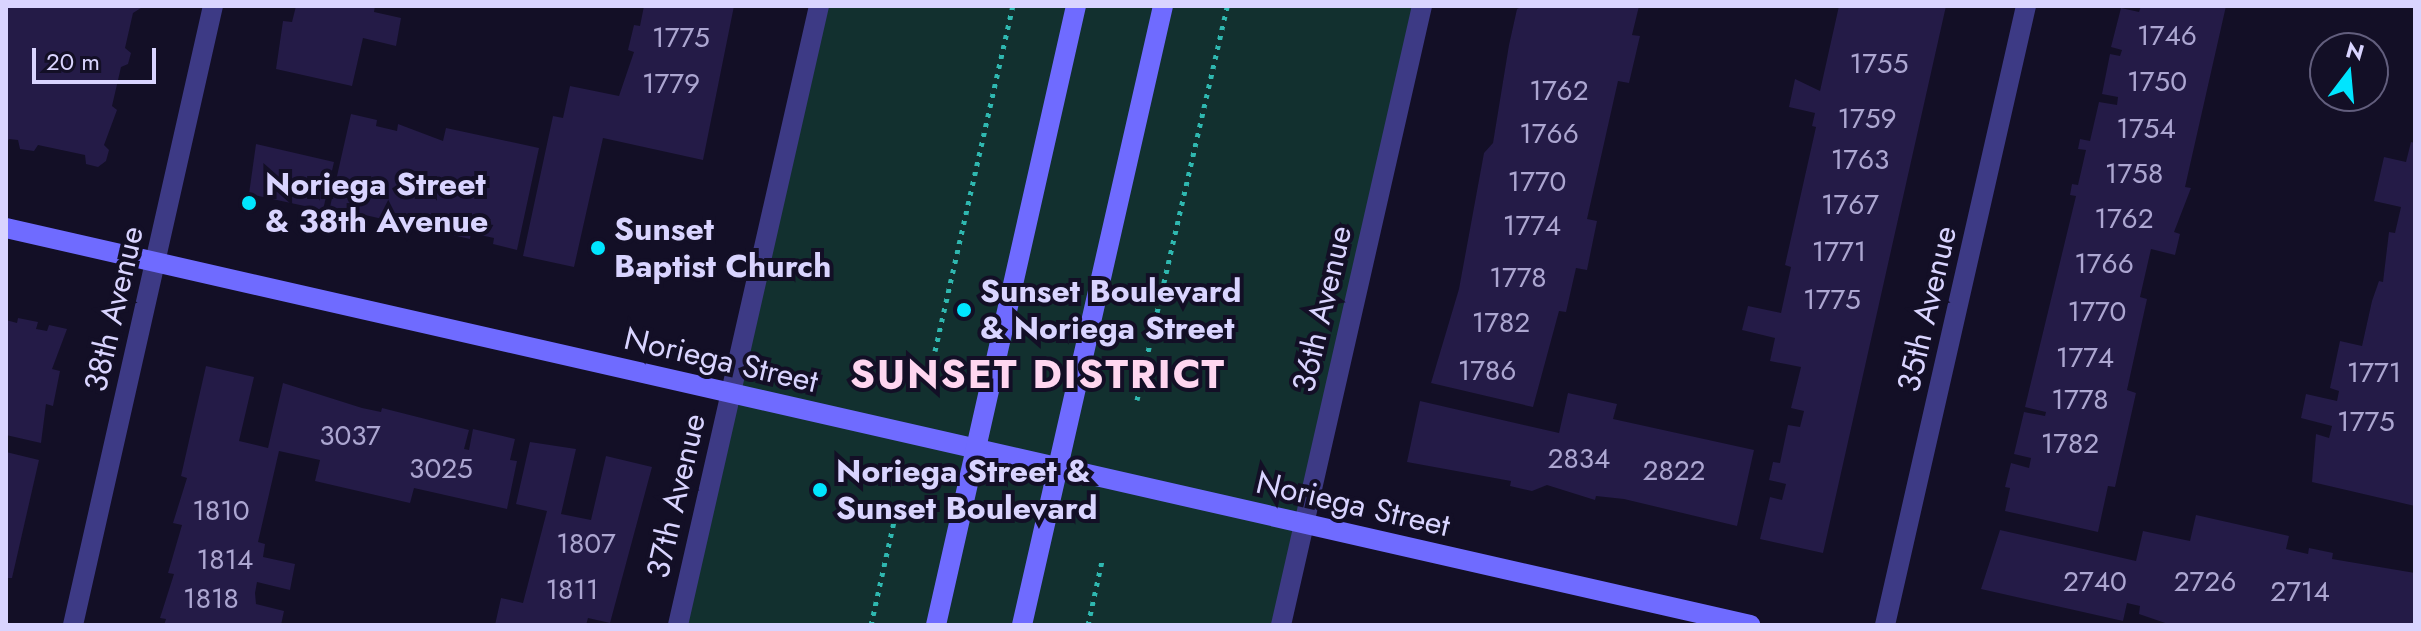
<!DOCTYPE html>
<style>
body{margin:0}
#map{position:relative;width:2421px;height:631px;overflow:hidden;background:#130f26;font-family:Jost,sans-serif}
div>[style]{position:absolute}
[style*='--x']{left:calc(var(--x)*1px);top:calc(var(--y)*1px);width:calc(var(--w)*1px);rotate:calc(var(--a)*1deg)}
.green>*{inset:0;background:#12302f}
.building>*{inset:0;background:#241b47}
.path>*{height:5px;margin-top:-2.5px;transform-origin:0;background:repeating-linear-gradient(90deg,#2fb8b0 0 4px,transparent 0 10px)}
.street>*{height:20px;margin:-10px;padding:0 10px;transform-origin:10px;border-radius:10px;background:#3d3a85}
.secondary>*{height:20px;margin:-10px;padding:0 10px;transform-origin:10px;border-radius:10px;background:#6f6bff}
.dots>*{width:22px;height:22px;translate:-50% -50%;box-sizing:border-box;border:4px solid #130f26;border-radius:50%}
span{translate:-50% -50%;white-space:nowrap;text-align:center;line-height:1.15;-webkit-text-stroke:8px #130f26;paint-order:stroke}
.number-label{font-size:28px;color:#aca6d1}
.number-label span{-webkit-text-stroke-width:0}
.poi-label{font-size:32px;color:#d9d4ff;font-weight:700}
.left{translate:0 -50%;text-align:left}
.street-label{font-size:32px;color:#d9d4ff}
.district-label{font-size:40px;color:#ffd6f0;font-weight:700;letter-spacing:2px}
.frame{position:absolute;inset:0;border:8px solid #d9d4ff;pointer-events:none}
.north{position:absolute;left:2309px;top:32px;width:80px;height:80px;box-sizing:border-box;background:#130f26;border:2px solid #625e7d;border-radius:50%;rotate:16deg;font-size:22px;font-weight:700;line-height:32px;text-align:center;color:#d9d4ff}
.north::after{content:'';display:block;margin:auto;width:28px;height:36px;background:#00e5ff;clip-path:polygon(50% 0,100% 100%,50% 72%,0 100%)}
.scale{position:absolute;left:32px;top:48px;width:124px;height:36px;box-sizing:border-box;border:4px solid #d9d4ff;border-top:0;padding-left:10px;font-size:24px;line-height:28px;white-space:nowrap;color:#d9d4ff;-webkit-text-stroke:6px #130f26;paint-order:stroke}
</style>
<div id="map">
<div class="green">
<i style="clip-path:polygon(819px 6px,1422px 6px,1281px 625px,678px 625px)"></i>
</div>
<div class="building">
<i style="clip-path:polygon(6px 6px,144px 6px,133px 13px,125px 48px,131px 53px,128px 64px,121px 67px,112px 106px,117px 110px,104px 145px,109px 150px,106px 161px,98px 167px,86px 164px,85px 155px,38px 145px,34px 151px,20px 149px,18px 140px,9px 139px,6px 144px)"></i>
<i style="clip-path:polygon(296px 6px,375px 6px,374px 12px,401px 18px,396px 46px,363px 38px,352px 86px,276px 69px,283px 21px,292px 22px)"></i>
<i style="clip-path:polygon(644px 6px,734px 6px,703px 160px,603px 138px,574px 267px,523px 256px,553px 116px,563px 118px,570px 86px,619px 96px,634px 52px,628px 50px,634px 25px,640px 26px)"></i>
<i style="clip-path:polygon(1523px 6px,1639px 6px,1632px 35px,1640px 36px,1629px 83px,1618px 81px,1587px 219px,1597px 221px,1587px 270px,1576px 268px,1566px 312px,1559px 311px,1533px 407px,1431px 383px,1459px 289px,1484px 153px,1493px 143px,1509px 45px,1517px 9px)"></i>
<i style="clip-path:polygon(1839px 6px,1946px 6px,1823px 553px,1760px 539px,1770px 497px,1782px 500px,1786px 484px,1769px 480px,1773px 462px,1780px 463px,1788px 425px,1800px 427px,1804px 411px,1791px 408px,1801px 367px,1770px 361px,1775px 338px,1742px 330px,1748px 306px,1781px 313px,1791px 267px,1785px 265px,1816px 127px,1812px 126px,1815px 113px,1789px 107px,1795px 79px,1820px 91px)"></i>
<i style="clip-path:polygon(2141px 6px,2226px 6px,2185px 187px,2191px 188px,2174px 232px,2180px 234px,2175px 255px,2151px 249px,2140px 297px,2147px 299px,2127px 390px,2136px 393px,2115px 487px,2108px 486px,2098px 532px,2005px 511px,2010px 488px,2005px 487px,2011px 463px,2029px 468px,2031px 458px,2014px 454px,2024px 412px,2045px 416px,2046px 412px,2025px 407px,2076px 196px,2070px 195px,2072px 184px,2078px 185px,2086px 150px,2078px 149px,2080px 139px,2090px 141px,2099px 102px,2117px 105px,2118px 97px,2102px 94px,2110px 54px,2120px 56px,2122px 50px,2111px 47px,2121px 8px,2139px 12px)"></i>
<i style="clip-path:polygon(351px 114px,377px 120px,376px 126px,397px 131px,398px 124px,443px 141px,446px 128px,539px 148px,517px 250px,493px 244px,494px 238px,471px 233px,470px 239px,330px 207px)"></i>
<i style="clip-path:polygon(2411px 142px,2415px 143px,2415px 506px,2312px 482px,2316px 434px,2329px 438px,2332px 426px,2301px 418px,2306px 394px,2337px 401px,2339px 391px,2330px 388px,2340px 341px,2362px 346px,2372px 301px,2379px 281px,2383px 282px,2389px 232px,2395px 233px,2401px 207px,2374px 201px,2384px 157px,2406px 162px)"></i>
<i style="clip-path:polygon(256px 144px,334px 162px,323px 210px,249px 194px)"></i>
<i style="clip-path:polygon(18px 318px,38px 322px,36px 329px,47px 331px,49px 325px,67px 329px,52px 369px,60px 371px,53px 406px,46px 404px,41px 443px,6px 435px,6px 320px,17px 323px)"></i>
<i style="clip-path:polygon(206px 366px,254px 377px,239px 441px,268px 448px,283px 383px,362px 408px,381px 412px,382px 408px,469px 430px,464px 449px,469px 450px,473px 429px,515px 439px,510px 460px,517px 461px,507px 509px,414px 488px,410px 503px,315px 481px,320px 460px,279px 451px,258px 542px,265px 544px,263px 557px,295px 564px,290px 590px,257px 582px,255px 593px,256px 604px,284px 611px,281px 625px,164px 625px,166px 619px,160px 618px,174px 574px,168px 573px,182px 525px,173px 523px,187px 478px,181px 476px)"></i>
<i style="clip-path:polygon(1568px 393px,1617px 404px,1613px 419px,1754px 450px,1737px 526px,1624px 499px,1596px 496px,1595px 500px,1547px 485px,1532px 491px,1510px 486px,1511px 481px,1407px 462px,1420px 401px,1559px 433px)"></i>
<i style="clip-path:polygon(530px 442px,576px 449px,561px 514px,591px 520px,606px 456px,652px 467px,610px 623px,588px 618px,586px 625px,495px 625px,501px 598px,523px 603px,547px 511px,516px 504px)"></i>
<i style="clip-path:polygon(6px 452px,39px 460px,12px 578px,6px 578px)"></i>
<i style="clip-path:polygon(2196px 515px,2289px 536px,2286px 549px,2308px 554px,2309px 548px,2333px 553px,2332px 559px,2415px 573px,2415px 625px,2171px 625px,2139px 614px,2140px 606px,2127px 603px,2123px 621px,1981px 589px,2000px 530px,2136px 561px,2143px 531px,2190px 541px)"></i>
</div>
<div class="path">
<i style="--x:935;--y:351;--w:354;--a:-77.3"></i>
<i style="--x:1137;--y:400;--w:404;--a:-77.1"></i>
<i style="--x:871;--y:625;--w:116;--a:-77.5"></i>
<i style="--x:1088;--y:625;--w:66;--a:-77.7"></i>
</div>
<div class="street">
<i style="--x:73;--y:625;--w:635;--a:-77.26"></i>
<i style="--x:678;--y:625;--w:635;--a:-77.17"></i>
<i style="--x:1281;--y:625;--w:635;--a:-77.17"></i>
<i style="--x:1885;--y:625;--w:635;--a:-77.17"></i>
</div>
<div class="secondary">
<i style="--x:6;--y:228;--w:1789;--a:12.82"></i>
<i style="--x:936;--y:625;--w:635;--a:-77.26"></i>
<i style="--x:1022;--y:625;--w:635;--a:-77.17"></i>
</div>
<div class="dots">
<i style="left:249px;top:203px;background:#00e5ff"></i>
<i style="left:598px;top:248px;background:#00e5ff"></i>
<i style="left:964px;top:310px;background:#00e5ff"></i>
<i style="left:820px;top:490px;background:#00e5ff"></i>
</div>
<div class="number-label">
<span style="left:2167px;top:36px">1746</span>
<span style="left:681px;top:38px">1775</span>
<span style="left:1879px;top:64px">1755</span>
<span style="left:2157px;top:82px">1750</span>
<span style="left:671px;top:84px">1779</span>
<span style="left:1559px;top:91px">1762</span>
<span style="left:1867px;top:119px">1759</span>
<span style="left:2146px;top:129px">1754</span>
<span style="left:1549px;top:134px">1766</span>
<span style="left:1860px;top:160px">1763</span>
<span style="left:2134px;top:174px">1758</span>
<span style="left:1537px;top:182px">1770</span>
<span style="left:1850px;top:205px">1767</span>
<span style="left:2124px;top:219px">1762</span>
<span style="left:1532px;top:226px">1774</span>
<span style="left:1839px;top:252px">1771</span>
<span style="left:2104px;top:264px">1766</span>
<span style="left:1518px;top:278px">1778</span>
<span style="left:1832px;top:300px">1775</span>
<span style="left:2097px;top:312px">1770</span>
<span style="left:1501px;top:323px">1782</span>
<span style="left:2085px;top:358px">1774</span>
<span style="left:1487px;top:371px">1786</span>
<span style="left:2374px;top:373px">1771</span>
<span style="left:2080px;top:400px">1778</span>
<span style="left:2366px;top:422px">1775</span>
<span style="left:350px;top:436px">3037</span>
<span style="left:2070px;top:444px">1782</span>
<span style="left:1579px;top:459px">2834</span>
<span style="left:441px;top:469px">3025</span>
<span style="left:1674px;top:471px">2822</span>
<span style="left:221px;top:511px">1810</span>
<span style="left:586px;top:544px">1807</span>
<span style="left:225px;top:560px">1814</span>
<span style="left:2095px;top:582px">2740</span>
<span style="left:2205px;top:582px">2726</span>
<span style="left:572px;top:590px">1811</span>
<span style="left:2300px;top:592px">2714</span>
<span style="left:211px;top:599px">1818</span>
</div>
<div class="poi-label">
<span class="left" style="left:265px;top:203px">Noriega Street<br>&amp; 38th Avenue</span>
<span class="left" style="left:614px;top:248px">Sunset<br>Baptist Church</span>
<span class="left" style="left:980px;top:310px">Sunset Boulevard<br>&amp; Noriega Street</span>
<span class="left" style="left:836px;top:490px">Noriega Street &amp;<br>Sunset Boulevard</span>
</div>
<div class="street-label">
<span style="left:114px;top:309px;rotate:-77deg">38th Avenue</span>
<span style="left:1322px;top:309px;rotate:-77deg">36th Avenue</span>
<span style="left:1927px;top:309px;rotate:-77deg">35th Avenue</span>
<span style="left:721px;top:360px;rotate:13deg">Noriega Street</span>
<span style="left:676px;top:496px;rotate:-77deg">37th Avenue</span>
<span style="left:1353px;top:504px;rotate:13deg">Noriega Street</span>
</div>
<div class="district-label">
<span style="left:1038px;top:374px">SUNSET DISTRICT</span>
</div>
<div class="frame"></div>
<div class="north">N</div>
<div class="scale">20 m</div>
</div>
